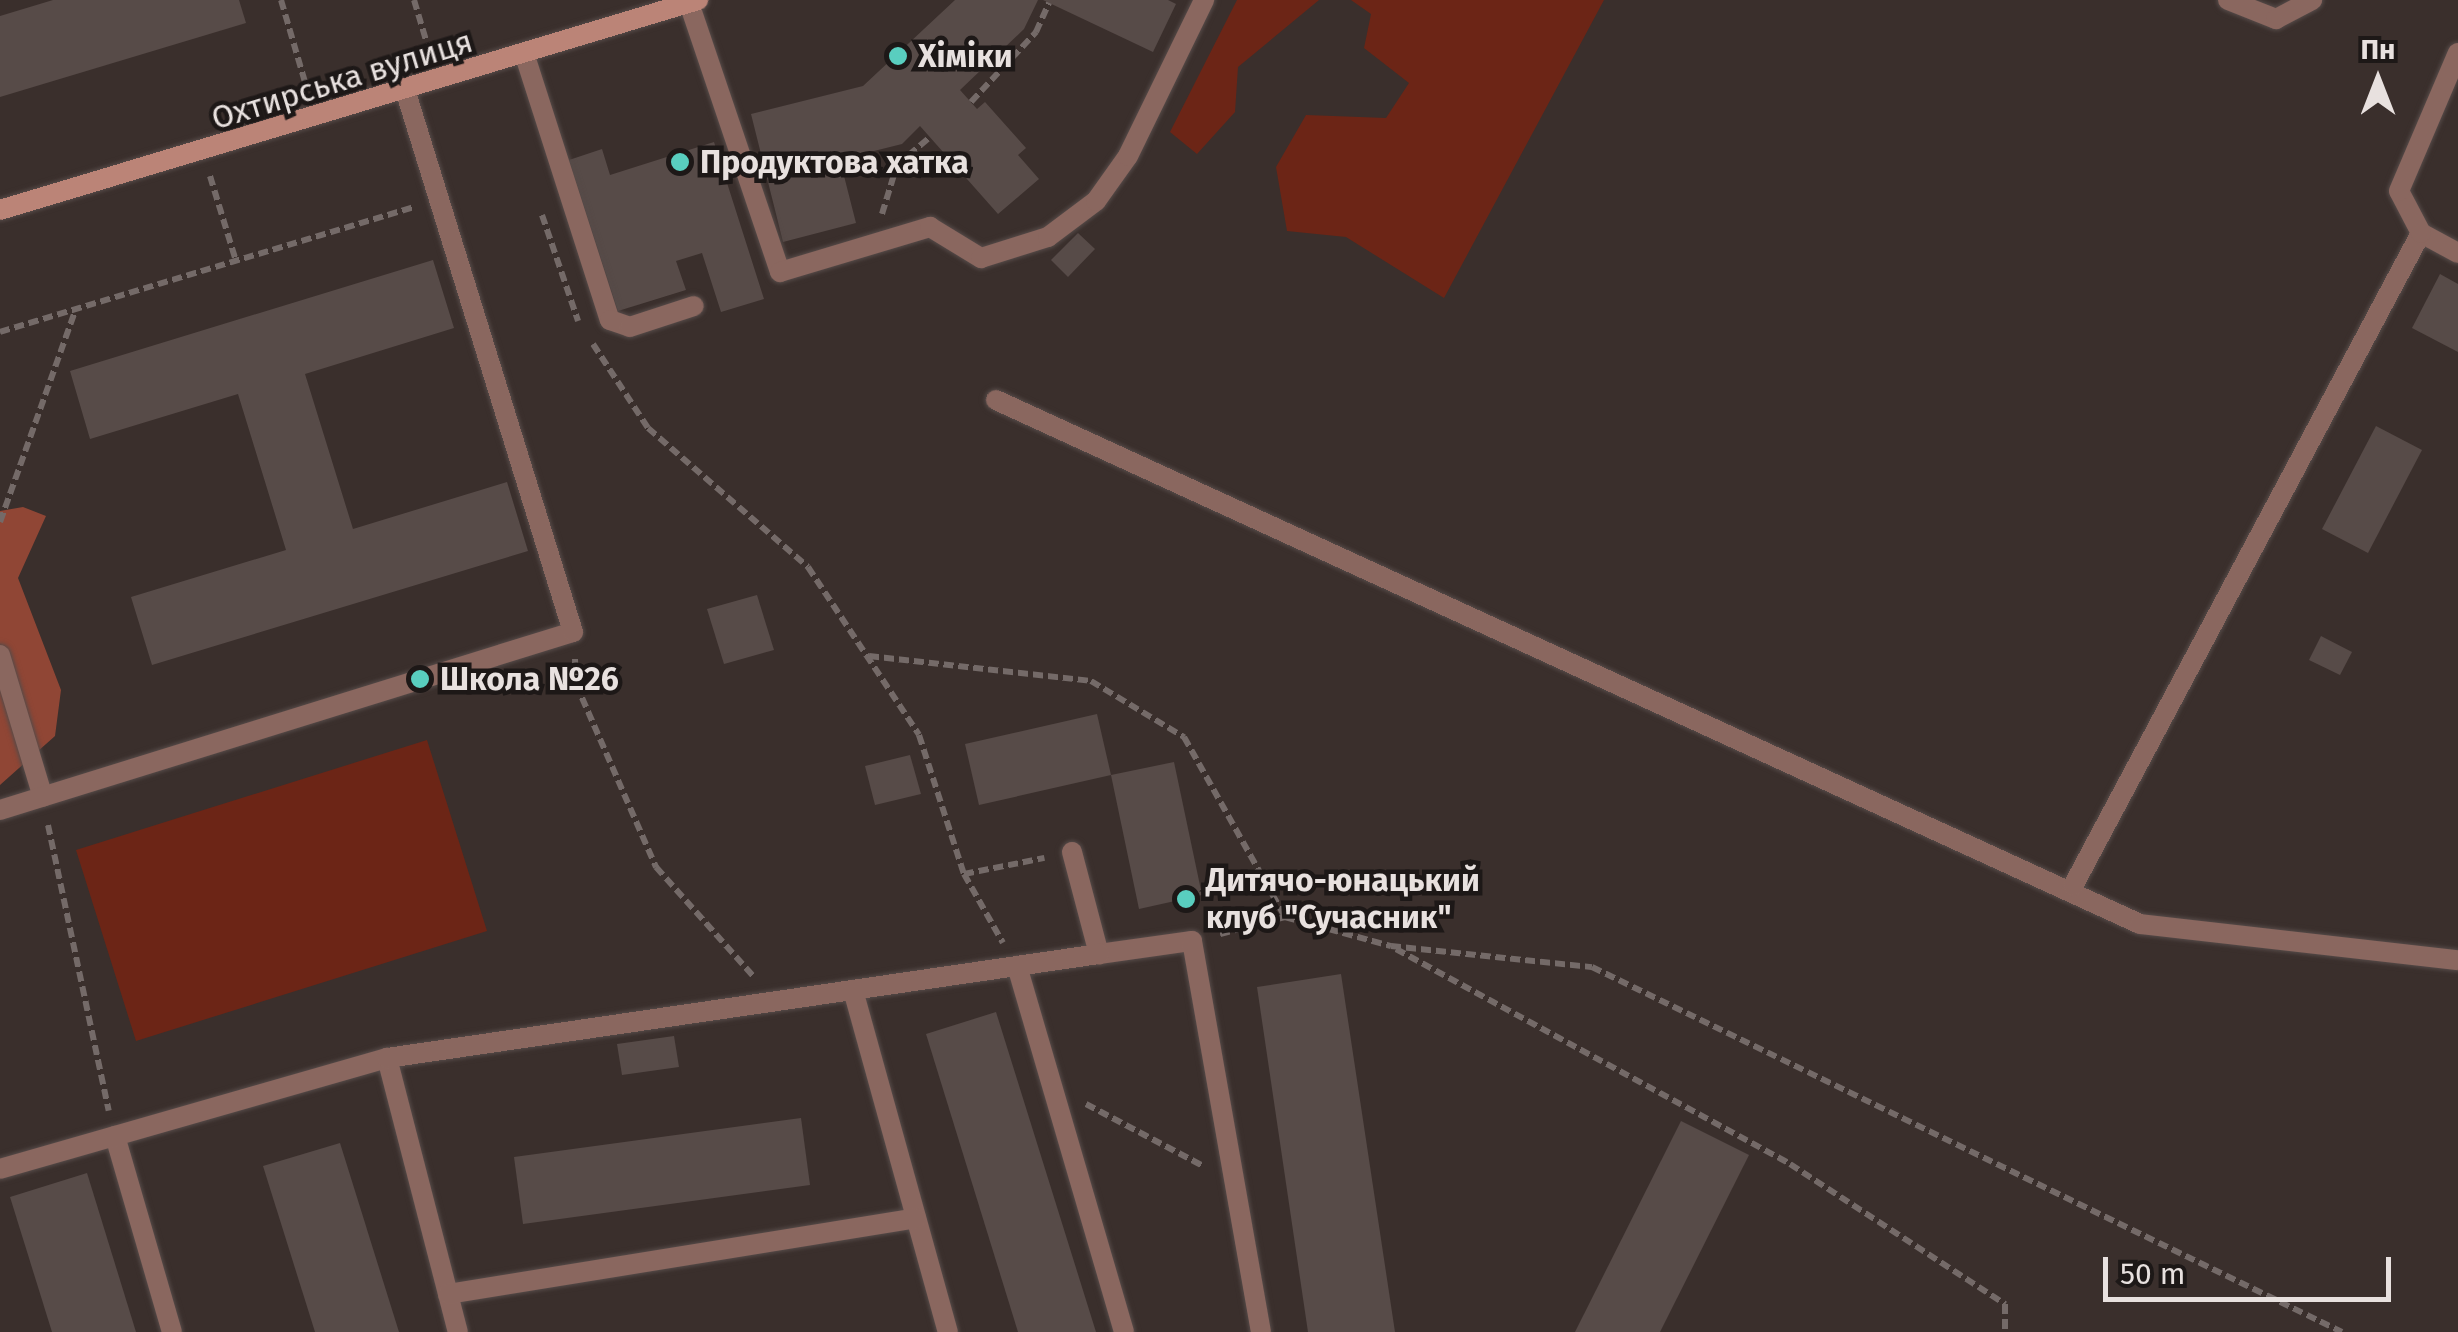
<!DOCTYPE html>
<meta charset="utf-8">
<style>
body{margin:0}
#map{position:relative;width:2458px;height:1332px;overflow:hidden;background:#3a2f2c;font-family:"Fira Sans",sans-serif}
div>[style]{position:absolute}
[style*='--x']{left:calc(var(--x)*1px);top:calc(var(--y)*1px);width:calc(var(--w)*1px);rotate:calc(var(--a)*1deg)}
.green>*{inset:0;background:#6c2516}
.forest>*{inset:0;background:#904635}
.building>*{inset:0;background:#574b48}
.path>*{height:6px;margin-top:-3px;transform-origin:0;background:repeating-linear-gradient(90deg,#746a68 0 10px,transparent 0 15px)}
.roads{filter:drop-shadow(0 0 2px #564b49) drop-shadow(0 0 2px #564b49)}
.lane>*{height:20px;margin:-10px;padding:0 10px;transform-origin:10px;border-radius:10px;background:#8a675f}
.street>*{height:20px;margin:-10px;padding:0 10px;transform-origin:10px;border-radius:10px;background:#8a675f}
.secondary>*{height:20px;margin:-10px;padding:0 10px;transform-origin:10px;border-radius:10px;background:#bb8477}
.dots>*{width:28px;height:28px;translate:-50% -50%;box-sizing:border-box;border:5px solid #1d1817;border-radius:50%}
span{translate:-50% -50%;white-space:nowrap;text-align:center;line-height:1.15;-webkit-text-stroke:9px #1d1817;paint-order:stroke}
.poi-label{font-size:32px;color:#e8e1df;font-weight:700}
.left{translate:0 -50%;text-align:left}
.street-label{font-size:32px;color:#e8e1df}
.north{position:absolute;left:2328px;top:30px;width:100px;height:100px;-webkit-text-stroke:8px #1d1817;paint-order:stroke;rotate:0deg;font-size:28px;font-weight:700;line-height:40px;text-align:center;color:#e8e1df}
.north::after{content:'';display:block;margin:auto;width:35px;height:45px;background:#e8e1df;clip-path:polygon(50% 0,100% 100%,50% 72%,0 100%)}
.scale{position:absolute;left:2103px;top:1257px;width:288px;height:45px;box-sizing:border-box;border:5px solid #e8e1df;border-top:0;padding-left:12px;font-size:30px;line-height:35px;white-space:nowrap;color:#e8e1df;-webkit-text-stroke:8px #1d1817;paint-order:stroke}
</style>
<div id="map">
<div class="green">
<i style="clip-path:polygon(1237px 0,1319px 0,1238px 67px,1235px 112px,1197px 154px,1170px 132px)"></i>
<i style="clip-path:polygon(1351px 0,1604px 0,1444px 298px,1346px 237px,1287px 231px,1276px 167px,1306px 115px,1386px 118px,1409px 83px,1364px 48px,1371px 14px)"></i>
<i style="clip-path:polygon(427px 740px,487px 931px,136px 1041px,76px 850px)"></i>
</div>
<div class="forest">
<i style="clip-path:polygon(23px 507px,46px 516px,18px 578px,61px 690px,55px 736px,0 785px,0 511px)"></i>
</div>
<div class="building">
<i style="clip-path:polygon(53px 0,239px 0,246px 23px,0 97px,0 16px)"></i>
<i style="clip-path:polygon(955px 0,1038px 0,1024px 29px,960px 90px,977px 109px,985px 102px,1026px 148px,1018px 155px,1039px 179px,998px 214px,920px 126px,902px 144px,830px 162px,833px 175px,843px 172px,856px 223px,783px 242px,751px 114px,863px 86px)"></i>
<i style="clip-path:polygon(1043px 0,1168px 0,1176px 4px,1153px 52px)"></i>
<i style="clip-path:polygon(714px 142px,764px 299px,721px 312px,702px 253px,676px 261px,686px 290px,618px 311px,569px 160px,602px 149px,610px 175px)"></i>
<i style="clip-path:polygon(1078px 233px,1095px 249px,1068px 277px,1051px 260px)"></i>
<i style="clip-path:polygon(433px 260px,454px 328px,305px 374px,353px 529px,507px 482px,528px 551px,152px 665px,131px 597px,286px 550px,238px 394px,90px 439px,70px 371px)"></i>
<i style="clip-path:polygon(2440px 274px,2458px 284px,2458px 352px,2412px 328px)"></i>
<i style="clip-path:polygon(2376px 426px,2422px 450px,2368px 553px,2322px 529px)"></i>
<i style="clip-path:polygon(757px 595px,774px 650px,724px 664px,707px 609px)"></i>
<i style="clip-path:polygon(2321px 636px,2352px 652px,2340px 675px,2309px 660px)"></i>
<i style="clip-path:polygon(1097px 714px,1111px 775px,979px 805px,965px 744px)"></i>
<i style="clip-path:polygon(910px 755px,921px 794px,875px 805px,865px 766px)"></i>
<i style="clip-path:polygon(1174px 762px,1202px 895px,1139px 909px,1111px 775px)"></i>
<i style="clip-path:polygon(1341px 974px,1395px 1332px,1308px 1332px,1257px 987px)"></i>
<i style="clip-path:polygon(996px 1012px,1096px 1332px,1018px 1332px,926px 1034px)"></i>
<i style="clip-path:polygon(674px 1036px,679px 1067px,622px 1075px,617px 1044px)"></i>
<i style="clip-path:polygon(801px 1118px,810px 1185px,523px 1224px,514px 1157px)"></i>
<i style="clip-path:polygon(1681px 1121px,1749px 1155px,1660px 1332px,1575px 1332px)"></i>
<i style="clip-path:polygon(340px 1143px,399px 1332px,315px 1332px,263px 1166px)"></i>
<i style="clip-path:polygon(87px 1173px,136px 1332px,52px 1332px,10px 1197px)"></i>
</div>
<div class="path">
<i style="--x:281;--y:0;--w:85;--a:73.7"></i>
<i style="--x:414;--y:0;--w:49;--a:73.4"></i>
<i style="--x:971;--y:102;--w:96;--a:-47.1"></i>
<i style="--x:1036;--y:32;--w:32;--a:-66"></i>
<i style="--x:210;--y:176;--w:89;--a:73"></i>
<i style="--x:882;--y:214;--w:51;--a:-73"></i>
<i style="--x:897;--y:165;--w:43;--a:-40.3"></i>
<i style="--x:542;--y:215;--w:112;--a:71.2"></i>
<i style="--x:0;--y:332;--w:433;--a:-16.8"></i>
<i style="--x:593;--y:344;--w:100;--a:56.8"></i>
<i style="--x:648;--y:428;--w:212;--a:41"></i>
<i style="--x:808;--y:567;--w:201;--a:56.5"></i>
<i style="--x:919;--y:735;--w:146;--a:72.1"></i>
<i style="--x:964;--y:874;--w:82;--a:-11.3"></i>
<i style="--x:0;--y:522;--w:226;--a:-70.4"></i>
<i style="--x:869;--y:656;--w:223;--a:6.4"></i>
<i style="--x:1091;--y:681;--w:109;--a:31.1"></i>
<i style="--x:1184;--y:737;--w:206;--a:60.7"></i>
<i style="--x:575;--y:659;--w:25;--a:88"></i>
<i style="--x:576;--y:684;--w:200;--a:66.4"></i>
<i style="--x:656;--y:867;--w:147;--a:48.3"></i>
<i style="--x:48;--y:825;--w:292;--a:78"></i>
<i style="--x:964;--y:874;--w:79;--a:60.5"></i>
<i style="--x:1220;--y:934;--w:67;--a:-14.7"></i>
<i style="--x:1285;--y:917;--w:110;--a:15.3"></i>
<i style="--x:1391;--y:946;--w:202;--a:6"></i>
<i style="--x:1592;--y:967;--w:834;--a:25.95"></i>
<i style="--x:1396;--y:949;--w:449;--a:28.6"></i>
<i style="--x:1790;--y:1164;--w:257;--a:33.1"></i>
<i style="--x:2005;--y:1304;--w:28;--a:90"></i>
<i style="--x:1086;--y:1104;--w:132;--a:27.9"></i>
</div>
<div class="roads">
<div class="lane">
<i style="--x:2228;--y:0;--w:52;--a:21.6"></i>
<i style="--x:2276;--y:19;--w:41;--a:-27.8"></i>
<i style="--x:689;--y:3;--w:284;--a:71.3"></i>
<i style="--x:780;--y:272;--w:157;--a:-16.7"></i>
<i style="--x:930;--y:227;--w:60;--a:31.3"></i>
<i style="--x:981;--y:258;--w:70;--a:-17.4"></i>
<i style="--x:1048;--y:237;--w:60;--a:-36.9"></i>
<i style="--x:1096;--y:201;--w:55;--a:-54.6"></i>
<i style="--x:1128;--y:156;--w:174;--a:-64"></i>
<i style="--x:525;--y:56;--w:277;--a:72.2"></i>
<i style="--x:610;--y:320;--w:21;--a:19"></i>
<i style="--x:630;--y:327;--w:67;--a:-18.2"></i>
<i style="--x:2421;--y:233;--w:42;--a:28.4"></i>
<i style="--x:996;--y:400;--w:1258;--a:24.61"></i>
<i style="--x:2140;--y:924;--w:320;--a:6.5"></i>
<i style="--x:0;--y:655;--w:148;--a:73.2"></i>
<i style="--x:0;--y:810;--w:600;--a:-17.26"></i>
<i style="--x:573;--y:632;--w:564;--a:-107.21"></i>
<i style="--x:1072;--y:852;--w:106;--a:75.2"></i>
<i style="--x:1099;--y:954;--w:94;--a:-8"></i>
<i style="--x:1192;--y:941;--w:397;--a:80"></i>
<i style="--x:2073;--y:886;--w:740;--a:-61.95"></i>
<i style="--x:2421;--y:233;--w:47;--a:-117.6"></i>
<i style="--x:2399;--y:191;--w:150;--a:-66.9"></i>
<i style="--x:1017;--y:966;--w:381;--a:73.7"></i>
<i style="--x:853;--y:990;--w:355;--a:74.5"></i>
<i style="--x:387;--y:1058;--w:283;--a:75.5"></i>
<i style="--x:115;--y:1136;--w:204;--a:73.8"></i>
<i style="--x:448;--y:1294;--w:474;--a:-9.2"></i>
</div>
<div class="street">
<i style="--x:0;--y:1169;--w:403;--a:-16"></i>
<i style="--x:387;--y:1058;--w:720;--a:-8.31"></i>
</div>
<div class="secondary">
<i style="--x:0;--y:210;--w:729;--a:-16.74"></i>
</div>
</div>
<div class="dots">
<i style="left:898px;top:56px;background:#59cebf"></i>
<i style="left:680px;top:162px;background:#59cebf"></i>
<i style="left:420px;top:679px;background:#59cebf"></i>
<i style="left:1186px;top:899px;background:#59cebf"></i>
</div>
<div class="poi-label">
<span class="left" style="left:918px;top:56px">Хіміки</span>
<span class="left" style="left:700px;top:162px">Продуктова хатка</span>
<span class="left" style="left:440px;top:679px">Школа №26</span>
<span class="left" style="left:1206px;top:899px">Дитячо-юнацький<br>клуб "Сучасник"</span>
</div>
<div class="street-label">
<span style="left:342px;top:80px;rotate:-17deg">Охтирська вулиця</span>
</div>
<div class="north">Пн</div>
<div class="scale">50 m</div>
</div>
